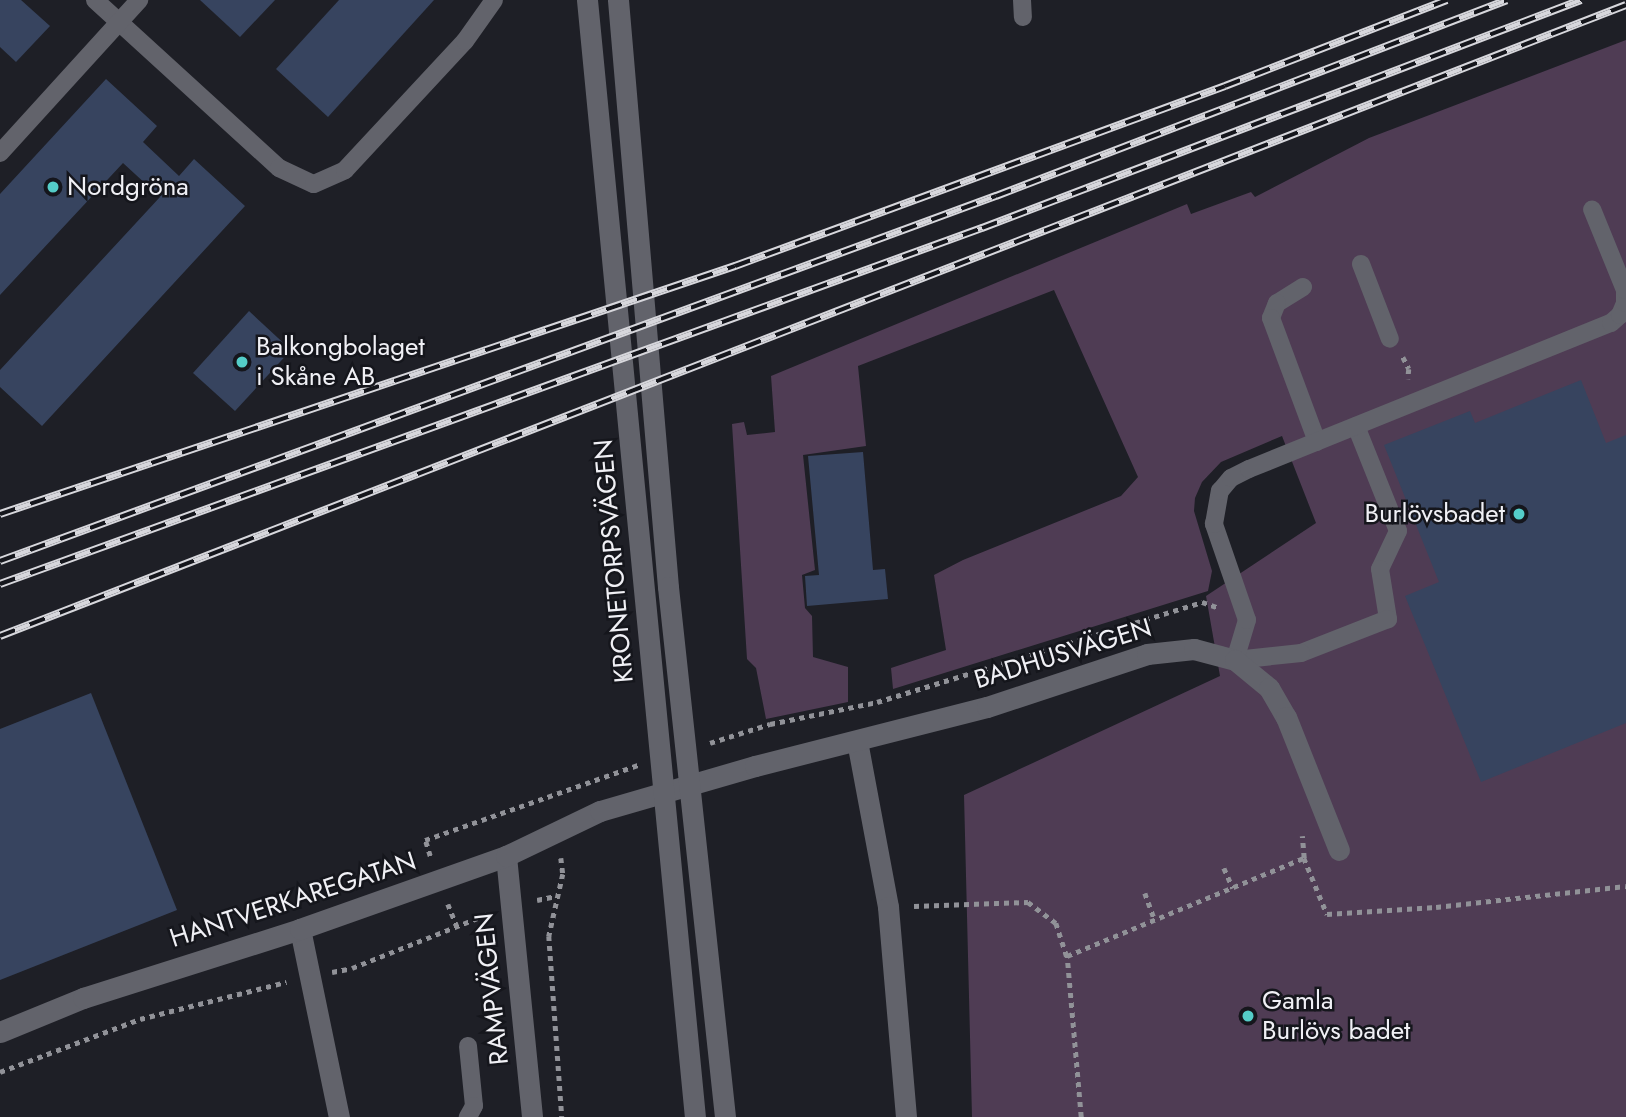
<!DOCTYPE html>
<meta charset="utf-8">
<style>
body{margin:0}
#map{position:relative;width:1626px;height:1117px;overflow:hidden;background:#1e1f26;font-family:Jost,sans-serif}
div>[style]{position:absolute}
[style*='--x']{left:calc(var(--x)*1px);top:calc(var(--y)*1px);width:calc(var(--w)*1px);rotate:calc(var(--a)*1deg)}
.green>*{inset:0;background:#4f3c54}
.building>*{inset:0;background:#37445f}
.path>*{height:4.5px;margin-top:-2.25px;transform-origin:0;background:repeating-linear-gradient(90deg,#919298 0 5px,transparent 0 10px)}
.lane>*{height:18px;margin:-9px;padding:0 9px;transform-origin:9px;border-radius:9px;background:#62636b}
.street>*{height:21px;margin:-10.5px;padding:0 10.5px;transform-origin:10.5px;border-radius:10.5px;background:#62636b}
.secondary>*{height:21px;margin:-10.5px;padding:0 10.5px;transform-origin:10.5px;border-radius:10.5px;background:#62636b}
.rail>*{height:8px;margin-top:-4px;transform-origin:0;background:repeating-linear-gradient(90deg,#15161c 0 16px,#d7d7dc 0 32px);box-sizing:border-box;border-block:2px solid #d7d7dc}
.dots>*{width:19px;height:19px;translate:-50% -50%;box-sizing:border-box;border:4px solid #15161c;border-radius:50%}
span{translate:-50% -50%;white-space:nowrap;text-align:center;line-height:1.15;-webkit-text-stroke:5px #15161c;paint-order:stroke}
.poi-label{font-size:26px;color:#f0f0f5}
.left{translate:0 -50%;text-align:left}
.right{translate:-100% -50%;text-align:right}
.street-label{font-size:26px;color:#f0f0f5}
</style>
<div id="map">
<div class="green">
<i style="clip-path:polygon(1626px 40px,1626px 1117px,972px 1117px,964px 795px,1220px 676px,1206px 596px,1316px 523px,1282px 436px,1221px 462px,1202px 482px,1195px 498px,1194px 511px,1212px 571px,1208px 591px,893px 689px,891px 668px,946px 650px,934px 575px,963px 560px,1121px 496px,1138px 477px,1054px 290px,858px 366px,866px 446px,803px 455px,815px 570px,802px 575px,805px 608px,812px 616px,813px 657px,848px 667px,848px 702px,766px 719px,756px 668px,747px 659px,732px 424px,744px 422px,747px 435px,775px 432px,771px 376px,1187px 204px,1191px 214px,1251px 192px,1255px 197px,1369px 138px)"></i>
</div>
<div class="building">
<i style="clip-path:polygon(0 0,21px 0,50px 26px,16px 62px,0 47px)"></i>
<i style="clip-path:polygon(200px 0,275px 0,240px 37px)"></i>
<i style="clip-path:polygon(339px 0,434px 0,328px 117px,276px 69px)"></i>
<i style="clip-path:polygon(106px 79px,157px 126px,143px 142px,179px 176px,194px 159px,245px 206px,42px 426px,0 387px,0 370px,160px 197px,123px 163px,0 295px,0 194px)"></i>
<i style="clip-path:polygon(249px 311px,291px 350px,235px 411px,193px 373px)"></i>
<i style="clip-path:polygon(1581px 380px,1606px 443px,1626px 435px,1626px 723px,1481px 782px,1405px 596px,1439px 582px,1384px 445px,1470px 411px,1475px 423px)"></i>
<i style="clip-path:polygon(863px 452px,873px 570px,885px 569px,888px 599px,807px 606px,805px 576px,819px 575px,808px 456px)"></i>
<i style="clip-path:polygon(91px 693px,177px 910px,0 980px,0 729px)"></i>
</div>
<div class="path">
<i style="--x:1403;--y:357;--w:13;--a:63"></i>
<i style="--x:1409;--y:369;--w:10;--a:96"></i>
<i style="--x:710;--y:743;--w:63;--a:-17.6"></i>
<i style="--x:770;--y:724;--w:109;--a:-11.6"></i>
<i style="--x:877;--y:702;--w:340;--a:-17.1"></i>
<i style="--x:1202;--y:602;--w:18;--a:19"></i>
<i style="--x:430;--y:856;--w:17;--a:-107"></i>
<i style="--x:425;--y:840;--w:226;--a:-19.4"></i>
<i style="--x:561;--y:858;--w:16;--a:83"></i>
<i style="--x:563;--y:874;--w:64;--a:102.7"></i>
<i style="--x:549;--y:936;--w:181;--a:85.9"></i>
<i style="--x:1304;--y:858;--w:61;--a:67.7"></i>
<i style="--x:1327;--y:914;--w:109;--a:-3.7"></i>
<i style="--x:1436;--y:907;--w:191;--a:-6.3"></i>
<i style="--x:1224;--y:868;--w:22;--a:66"></i>
<i style="--x:1145;--y:893;--w:29;--a:70"></i>
<i style="--x:537;--y:900;--w:19;--a:-12"></i>
<i style="--x:448;--y:904;--w:24;--a:68"></i>
<i style="--x:914;--y:906;--w:114;--a:-2"></i>
<i style="--x:1028;--y:902;--w:35;--a:37"></i>
<i style="--x:1056;--y:923;--w:35;--a:72"></i>
<i style="--x:332;--y:972;--w:20;--a:-11"></i>
<i style="--x:352;--y:968;--w:146;--a:-21.7"></i>
<i style="--x:0;--y:1072;--w:150;--a:-20.7"></i>
<i style="--x:140;--y:1019;--w:151;--a:-14.2"></i>
<i style="--x:1081;--y:1117;--w:162;--a:-95"></i>
<i style="--x:1067;--y:956;--w:256;--a:-22.5"></i>
<i style="--x:1304;--y:858;--w:22;--a:-95"></i>
</div>
<div class="lane">
<i style="--x:95;--y:0;--w:249;--a:42.4"></i>
<i style="--x:279;--y:168;--w:38;--a:25"></i>
<i style="--x:314;--y:184;--w:34;--a:-24"></i>
<i style="--x:345;--y:170;--w:176;--a:-47.1"></i>
<i style="--x:465;--y:41;--w:50;--a:-54.7"></i>
<i style="--x:1022;--y:0;--w:17;--a:87"></i>
<i style="--x:0;--y:153;--w:207;--a:-47.7"></i>
<i style="--x:1361;--y:264;--w:80;--a:68.9"></i>
<i style="--x:1303;--y:287;--w:31;--a:148"></i>
<i style="--x:1277;--y:303;--w:16;--a:112"></i>
<i style="--x:1271;--y:318;--w:132;--a:69.6"></i>
<i style="--x:1356;--y:426;--w:113;--a:68.2"></i>
<i style="--x:1398;--y:531;--w:42;--a:115.3"></i>
<i style="--x:1380;--y:569;--w:51;--a:80.9"></i>
<i style="--x:1388;--y:619;--w:93;--a:158.7"></i>
<i style="--x:1301;--y:653;--w:66;--a:173.9"></i>
<i style="--x:1235;--y:660;--w:42;--a:-73.3"></i>
<i style="--x:1247;--y:620;--w:102;--a:-109"></i>
<i style="--x:1214;--y:524;--w:34;--a:-80"></i>
<i style="--x:1220;--y:491;--w:17;--a:-50"></i>
<i style="--x:1231;--y:478;--w:20;--a:-27"></i>
<i style="--x:1249;--y:469;--w:390;--a:-22"></i>
<i style="--x:1611;--y:323;--w:12;--a:-42"></i>
<i style="--x:1620;--y:315;--w:13;--a:-67"></i>
<i style="--x:1625;--y:303;--w:13;--a:-90"></i>
<i style="--x:1625;--y:290;--w:87;--a:-112.2"></i>
<i style="--x:468;--y:1046;--w:60;--a:84.3"></i>
<i style="--x:474;--y:1106;--w:13;--a:119"></i>
</div>
<div class="street">
<i style="--x:857;--y:741;--w:169;--a:79.4"></i>
<i style="--x:888;--y:907;--w:211;--a:85.1"></i>
<i style="--x:506;--y:856;--w:262;--a:84.3"></i>
<i style="--x:300;--y:929;--w:192;--a:78.3"></i>
<i style="--x:0;--y:1032;--w:90;--a:-22.3"></i>
<i style="--x:83;--y:998;--w:228;--a:-17.6"></i>
<i style="--x:300;--y:929;--w:219;--a:-19.5"></i>
<i style="--x:506;--y:856;--w:104;--a:-25.6"></i>
<i style="--x:600;--y:811;--w:161;--a:-16.2"></i>
<i style="--x:755;--y:766;--w:239;--a:-14.3"></i>
<i style="--x:987;--y:707;--w:169;--a:-18.3"></i>
<i style="--x:1147;--y:654;--w:47;--a:-6.1"></i>
<i style="--x:1194;--y:649;--w:42;--a:15"></i>
<i style="--x:1235;--y:660;--w:44;--a:39.5"></i>
<i style="--x:1269;--y:688;--w:34;--a:60"></i>
<i style="--x:1286;--y:717;--w:143;--a:68.3"></i>
</div>
<div class="secondary">
<i style="--x:587;--y:0;--w:1122;--a:84.48"></i>
<i style="--x:618;--y:0;--w:589;--a:85.13"></i>
<i style="--x:668;--y:587;--w:533;--a:83.86"></i>
</div>
<div class="rail">
<i style="--x:0;--y:514;--w:776;--a:-18.65"></i>
<i style="--x:735;--y:266;--w:522;--a:-20.17"></i>
<i style="--x:1225;--y:86;--w:238;--a:-21.2"></i>
<i style="--x:0;--y:561;--w:1061;--a:-20.13"></i>
<i style="--x:996;--y:196;--w:547;--a:-20.98"></i>
<i style="--x:0;--y:584;--w:1045;--a:-19.93"></i>
<i style="--x:982;--y:228;--w:641;--a:-20.84"></i>
<i style="--x:0;--y:636;--w:1744;--a:-21.21"></i>
</div>
<div class="dots">
<i style="left:53px;top:187px;background:#54cdc8"></i>
<i style="left:242px;top:362px;background:#54cdc8"></i>
<i style="left:1519px;top:514px;background:#54cdc8"></i>
<i style="left:1248px;top:1016px;background:#54cdc8"></i>
</div>
<div class="poi-label">
<span class="left" style="left:67px;top:187px">Nordgröna</span>
<span class="left" style="left:256px;top:362px">Balkongbolaget<br>i Skåne AB</span>
<span class="right" style="left:1505px;top:514px">Burlövsbadet</span>
<span class="left" style="left:1262px;top:1016px">Gamla<br>Burlövs badet</span>
</div>
<div class="street-label">
<span style="left:614px;top:561px;rotate:-95deg">KRONETORPSVÄGEN</span>
<span style="left:1063px;top:654px;rotate:-17deg">BADHUSVÄGEN</span>
<span style="left:293px;top:900px;rotate:-18deg">HANTVERKAREGATAN</span>
<span style="left:492px;top:989px;rotate:-96deg">RAMPVÄGEN</span>
</div>
</div>
